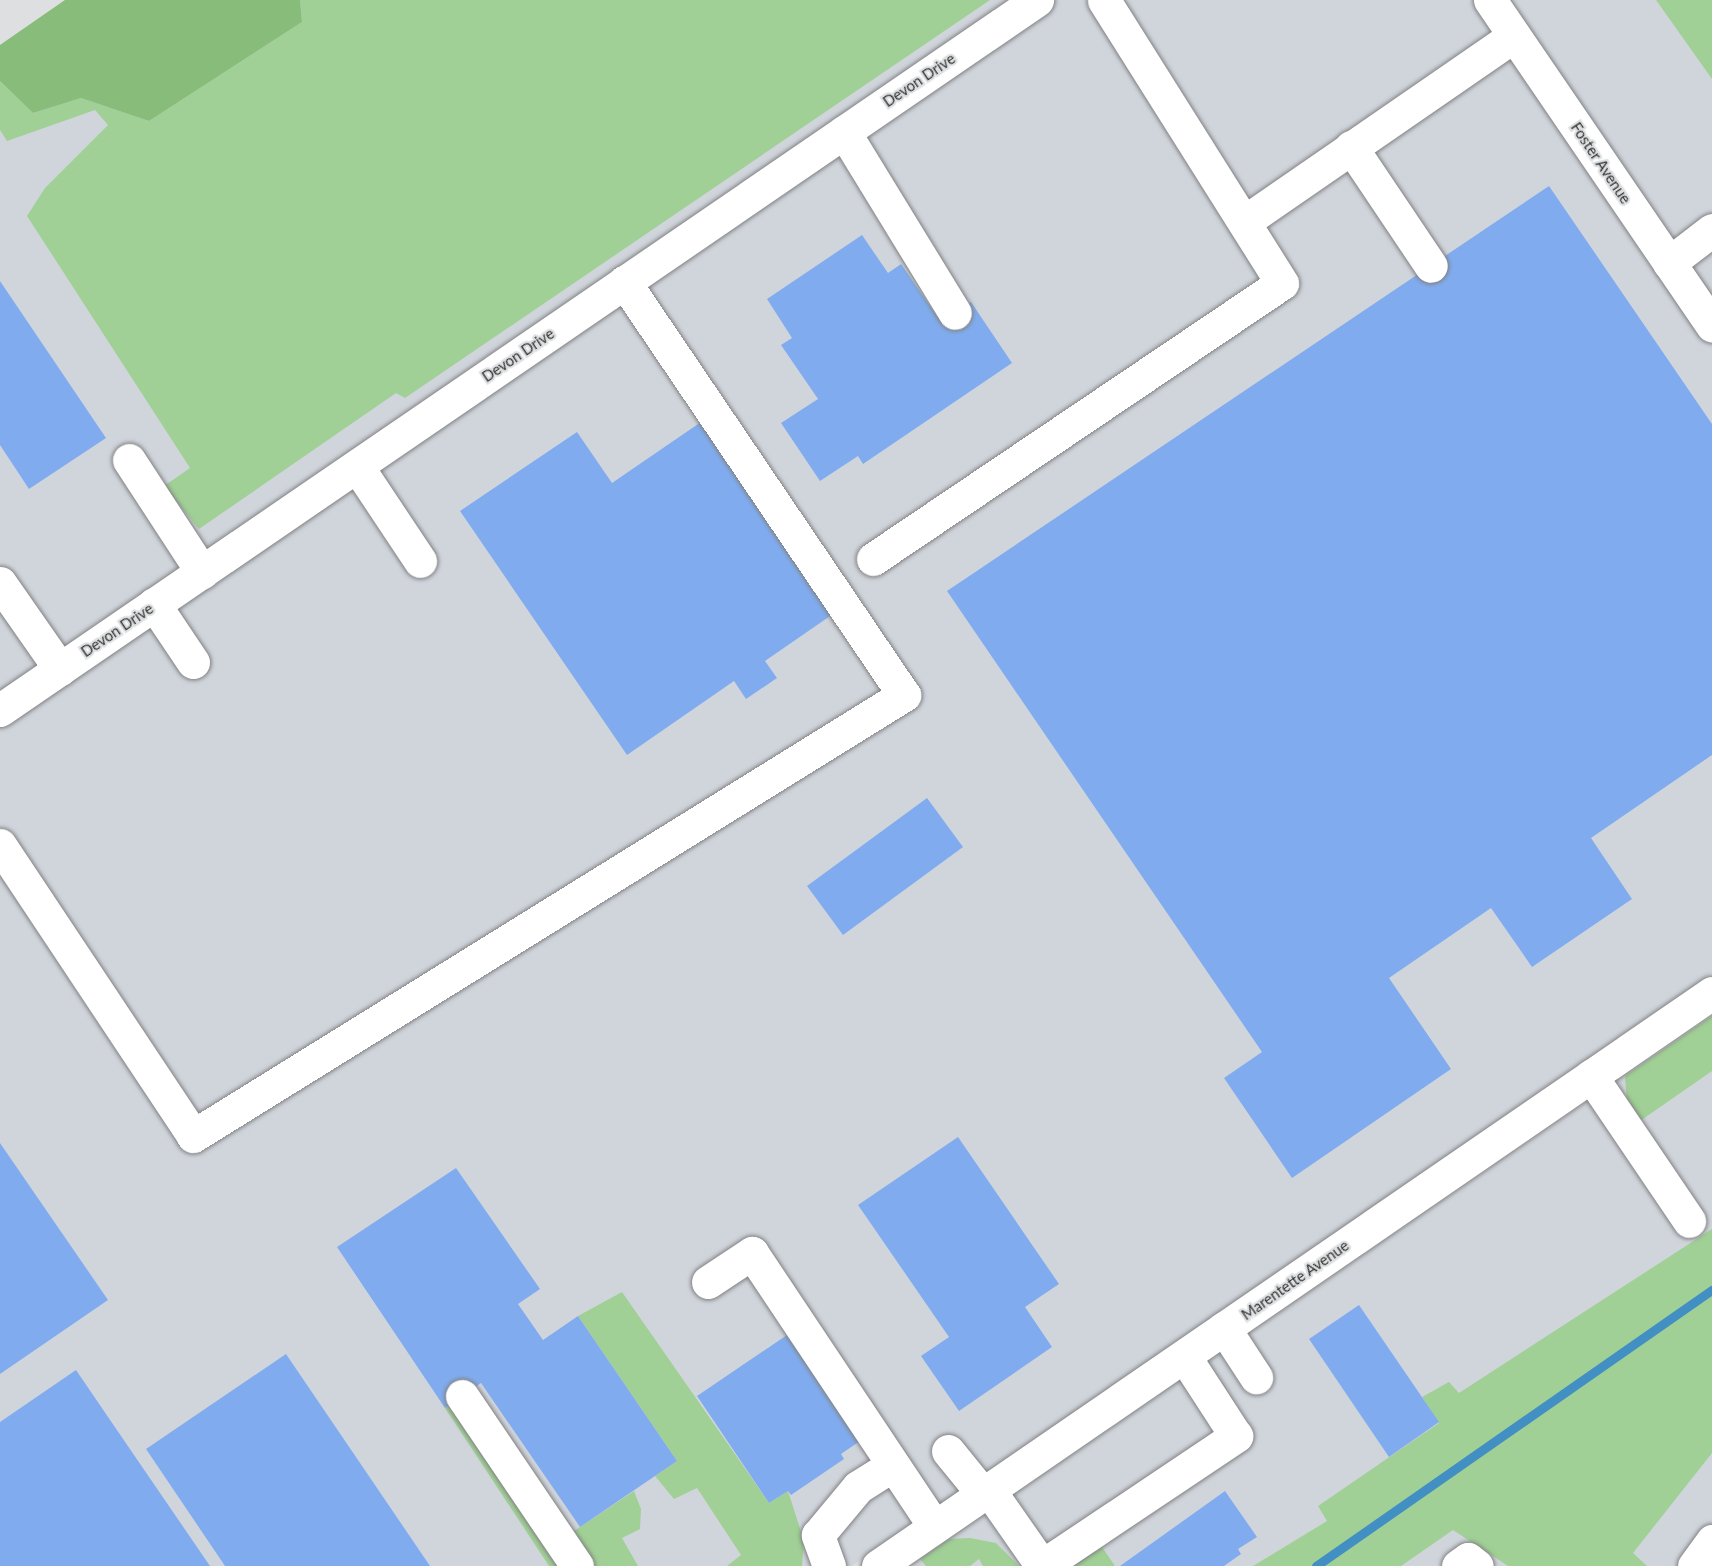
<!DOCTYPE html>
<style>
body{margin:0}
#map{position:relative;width:1712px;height:1566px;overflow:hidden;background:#dedfe0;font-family:Lato,sans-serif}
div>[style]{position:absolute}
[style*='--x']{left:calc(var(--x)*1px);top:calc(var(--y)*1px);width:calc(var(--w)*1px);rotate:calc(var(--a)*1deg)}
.built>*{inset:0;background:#d0d5dc}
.green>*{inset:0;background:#a0d095}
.forest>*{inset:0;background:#87bc7a}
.stream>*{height:9px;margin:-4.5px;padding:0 4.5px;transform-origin:4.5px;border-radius:4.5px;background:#428fc3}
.building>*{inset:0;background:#80acef}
.roads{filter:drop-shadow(0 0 2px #808182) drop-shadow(0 0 2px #808182)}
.minor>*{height:33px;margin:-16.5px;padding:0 16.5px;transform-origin:16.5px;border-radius:16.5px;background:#fff}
span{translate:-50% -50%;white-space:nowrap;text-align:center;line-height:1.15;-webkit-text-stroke:4.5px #dedfe0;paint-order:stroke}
.street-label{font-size:15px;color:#333434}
</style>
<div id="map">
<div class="built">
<i style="clip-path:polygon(65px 0,1712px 0,1712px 973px,852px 1566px,0 1566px,0 45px)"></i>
<i style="clip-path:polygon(1712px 1016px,1712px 1566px,910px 1566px,1579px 1107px)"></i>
</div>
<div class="green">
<i style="clip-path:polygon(300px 0,990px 0,405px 398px,396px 393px,199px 529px,164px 486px,190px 468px,27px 216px,45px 188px,108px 125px,95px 110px,7px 141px,0 130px,0 81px,33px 113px,81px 98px,149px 121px,302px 22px)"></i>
<i style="clip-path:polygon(1656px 0,1712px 0,1712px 79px)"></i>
<i style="clip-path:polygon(1712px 1016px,1712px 1071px,1640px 1121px,1627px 1104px,1625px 1076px)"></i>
<i style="clip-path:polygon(1712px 1229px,1712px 1453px,1633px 1553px,1647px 1566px,1508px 1566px,1453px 1530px,1401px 1566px,1253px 1566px,1327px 1521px,1318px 1506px,1439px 1423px,1422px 1397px,1449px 1382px,1459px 1393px)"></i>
<i style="clip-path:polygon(622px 1292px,769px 1503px,788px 1491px,804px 1541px,802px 1566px,727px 1566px,741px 1555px,697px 1488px,674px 1499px,655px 1476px,677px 1461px,578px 1316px)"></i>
<i style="clip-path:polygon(451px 1403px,562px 1566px,549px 1566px,445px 1408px)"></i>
<i style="clip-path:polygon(634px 1491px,641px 1509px,640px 1529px,622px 1538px,638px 1566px,589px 1566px,568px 1535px)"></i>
<i style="clip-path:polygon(970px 1538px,996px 1543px,1019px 1566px,983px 1566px,979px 1559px,970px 1566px,926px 1566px,920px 1559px,949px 1539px)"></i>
<i style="clip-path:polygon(1102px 1547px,1115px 1566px,1073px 1566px)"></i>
</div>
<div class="forest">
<i style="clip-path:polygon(65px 0,300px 0,302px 22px,149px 121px,81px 98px,33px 113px,0 81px,0 45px)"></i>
</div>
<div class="stream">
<i style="--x:1316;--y:1566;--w:483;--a:-34.9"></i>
</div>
<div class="building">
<i style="clip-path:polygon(1549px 186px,1712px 424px,1712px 755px,1591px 838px,1632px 899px,1532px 967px,1491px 908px,1389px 978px,1451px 1069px,1292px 1178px,1224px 1078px,1262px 1052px,947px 591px)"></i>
<i style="clip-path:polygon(862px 235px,888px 273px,901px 264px,941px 322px,971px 302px,1012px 363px,863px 464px,858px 456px,820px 481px,781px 423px,818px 399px,781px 345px,792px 338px,767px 299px)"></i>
<i style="clip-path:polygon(0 281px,106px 438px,29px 489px,0 445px)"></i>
<i style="clip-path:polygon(701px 422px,833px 614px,765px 661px,777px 678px,746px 699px,734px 681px,627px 755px,460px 511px,577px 432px,612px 483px)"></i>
<i style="clip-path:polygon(927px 798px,963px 847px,843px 935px,807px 886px)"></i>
<i style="clip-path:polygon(958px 1137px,1059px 1284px,1025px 1307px,1052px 1347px,959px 1411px,921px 1356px,949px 1337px,858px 1205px)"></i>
<i style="clip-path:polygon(0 1143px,108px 1300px,0 1374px)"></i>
<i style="clip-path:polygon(456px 1168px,540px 1289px,518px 1304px,543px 1340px,578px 1316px,677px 1461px,580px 1527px,481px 1383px,445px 1408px,337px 1247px)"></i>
<i style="clip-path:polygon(1359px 1305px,1439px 1422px,1389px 1457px,1309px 1339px)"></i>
<i style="clip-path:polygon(787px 1335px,860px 1441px,841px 1454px,844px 1459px,791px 1495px,788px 1491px,769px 1503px,697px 1396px)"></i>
<i style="clip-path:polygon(286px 1354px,430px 1566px,225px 1566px,146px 1449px)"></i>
<i style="clip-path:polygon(76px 1370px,134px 1455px,210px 1566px,0 1566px,0 1422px)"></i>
<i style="clip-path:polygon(1225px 1491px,1257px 1537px,1238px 1549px,1241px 1554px,1224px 1566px,1120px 1566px)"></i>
</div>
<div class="roads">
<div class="minor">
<i style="--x:1490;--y:0;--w:394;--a:55.7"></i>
<i style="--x:844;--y:132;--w:212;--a:58.5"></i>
<i style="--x:1351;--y:147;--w:143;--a:56.1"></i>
<i style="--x:1244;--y:222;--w:328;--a:-34.6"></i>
<i style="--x:1669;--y:263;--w:54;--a:-37.5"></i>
<i style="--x:129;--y:460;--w:134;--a:56.9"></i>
<i style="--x:357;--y:466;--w:114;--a:56.4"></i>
<i style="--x:873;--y:559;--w:493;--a:-34"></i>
<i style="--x:1282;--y:283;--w:334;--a:-122.2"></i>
<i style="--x:0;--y:583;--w:105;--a:55.1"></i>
<i style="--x:154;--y:604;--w:70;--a:56.1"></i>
<i style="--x:0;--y:710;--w:1257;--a:-34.4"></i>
<i style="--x:0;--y:845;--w:349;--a:56.4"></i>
<i style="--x:193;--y:1136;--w:837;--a:-31.81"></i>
<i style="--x:904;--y:695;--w:499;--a:-124.1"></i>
<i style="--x:1591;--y:1076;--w:175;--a:55.9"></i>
<i style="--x:708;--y:1282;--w:53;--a:-33.4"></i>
<i style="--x:752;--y:1253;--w:329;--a:56.3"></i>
<i style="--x:1224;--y:1328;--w:59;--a:56.9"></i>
<i style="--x:462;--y:1396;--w:205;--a:55.9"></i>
<i style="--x:948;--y:1451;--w:55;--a:50.9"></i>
<i style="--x:989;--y:1490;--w:93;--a:55.1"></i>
<i style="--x:829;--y:1566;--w:33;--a:-110"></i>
<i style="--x:818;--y:1535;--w:62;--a:-50.2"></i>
<i style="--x:858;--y:1487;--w:41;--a:-32.2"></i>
<i style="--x:878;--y:1566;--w:1012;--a:-34.49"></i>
<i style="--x:1042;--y:1566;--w:234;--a:-33.8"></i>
<i style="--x:1236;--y:1436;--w:95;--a:-123"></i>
<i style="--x:1458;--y:1566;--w:12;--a:-35"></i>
<i style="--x:1468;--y:1559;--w:11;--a:38"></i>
<i style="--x:1694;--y:1566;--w:31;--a:-54"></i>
</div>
</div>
<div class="street-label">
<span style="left:919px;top:80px;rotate:-34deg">Devon Drive</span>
<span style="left:1601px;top:163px;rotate:56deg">Foster Avenue</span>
<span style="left:518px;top:355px;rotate:-34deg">Devon Drive</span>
<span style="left:117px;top:630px;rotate:-34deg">Devon Drive</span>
<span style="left:1295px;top:1280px;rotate:-35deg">Marentette Avenue</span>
</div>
</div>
